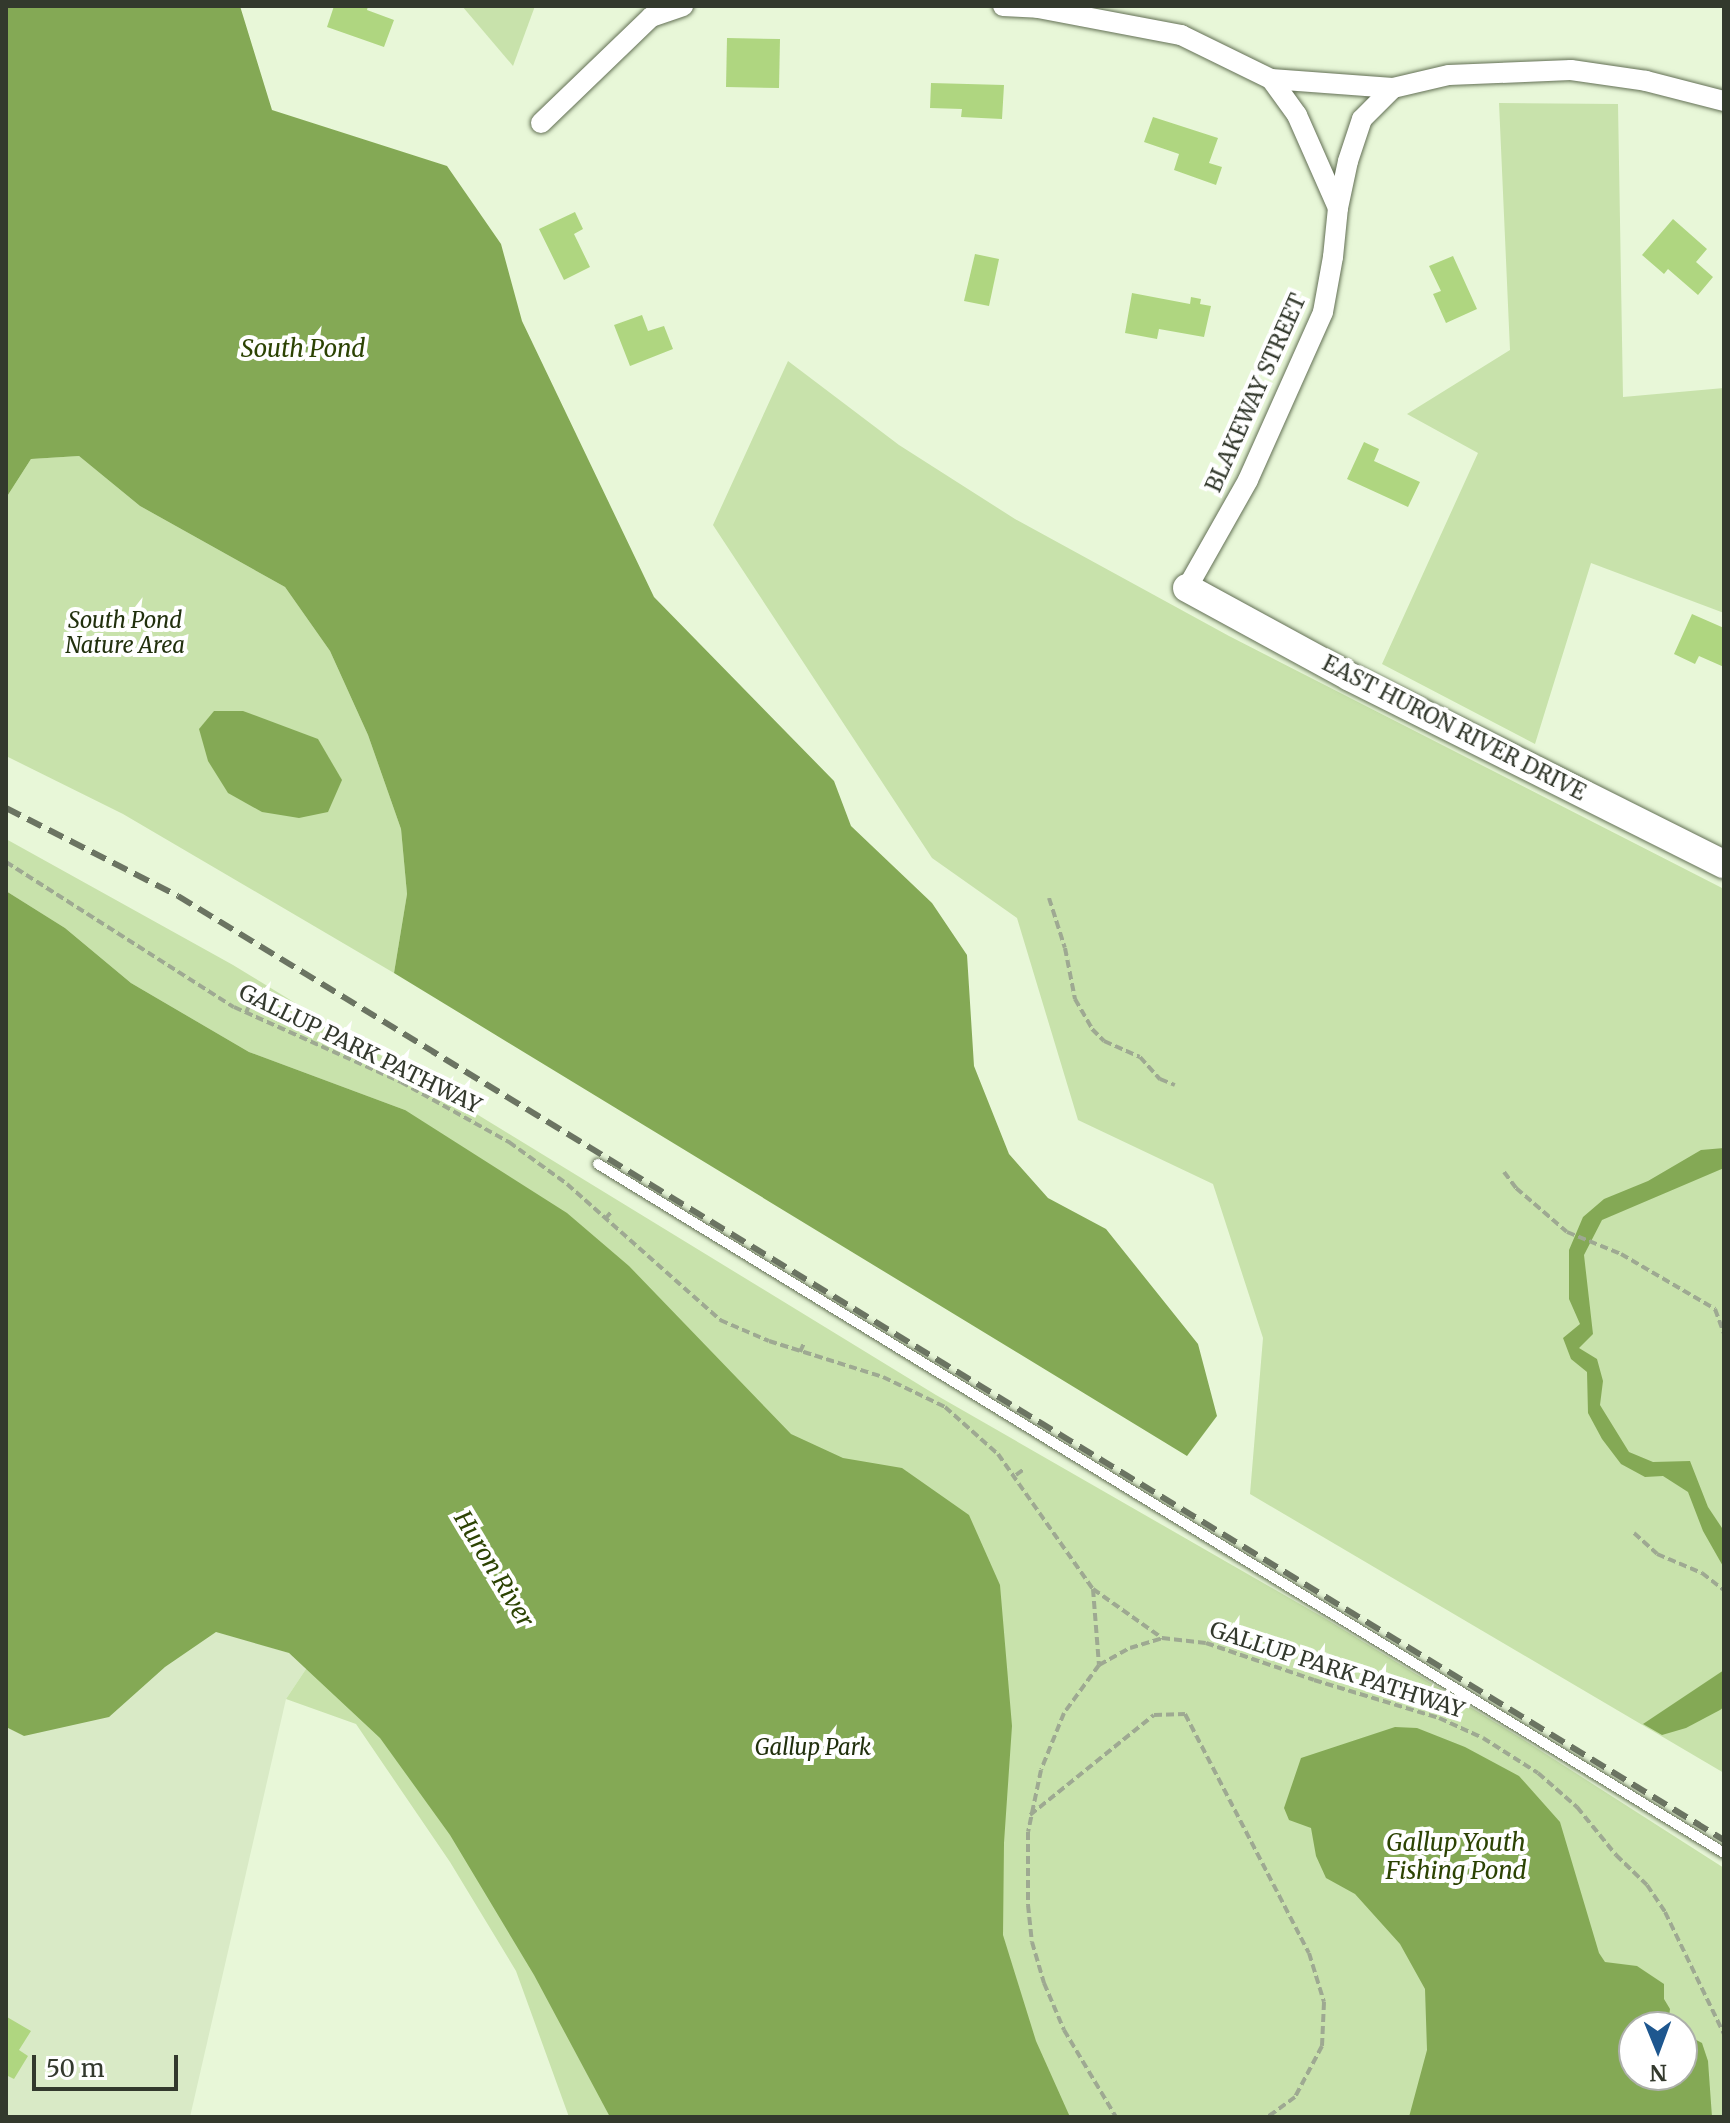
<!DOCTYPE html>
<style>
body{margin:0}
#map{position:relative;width:1730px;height:2123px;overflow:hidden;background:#e8f7d8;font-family:Merriweather,serif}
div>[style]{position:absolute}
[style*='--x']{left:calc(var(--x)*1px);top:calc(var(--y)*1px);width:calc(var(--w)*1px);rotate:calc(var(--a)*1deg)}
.built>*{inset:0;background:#d9eac6}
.green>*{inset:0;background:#c8e2ab}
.water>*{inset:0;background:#84a955}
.building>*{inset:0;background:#afd680}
.path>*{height:4px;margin-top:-2px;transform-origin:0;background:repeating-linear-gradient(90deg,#9ea992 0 8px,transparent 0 12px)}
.roads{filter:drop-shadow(0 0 2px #637055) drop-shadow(0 0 2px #637055)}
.service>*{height:10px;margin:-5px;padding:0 5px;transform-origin:5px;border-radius:5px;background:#fff}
.minor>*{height:20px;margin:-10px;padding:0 10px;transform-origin:10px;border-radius:10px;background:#fff}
.secondary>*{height:28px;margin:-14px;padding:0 14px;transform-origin:14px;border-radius:14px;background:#fff}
.rail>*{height:6px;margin-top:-3px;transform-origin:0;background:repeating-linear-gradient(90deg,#6b7462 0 16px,transparent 0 24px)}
span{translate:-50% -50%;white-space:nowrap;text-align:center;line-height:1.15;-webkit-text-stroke:8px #fff;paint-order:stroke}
.street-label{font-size:22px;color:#33392d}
.park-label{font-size:22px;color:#21300d;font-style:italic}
.water-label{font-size:24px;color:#2c4303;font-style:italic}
.frame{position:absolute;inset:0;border:8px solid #33392d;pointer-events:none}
.north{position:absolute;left:1618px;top:2011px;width:80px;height:80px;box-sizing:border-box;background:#fff;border:2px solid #adb0ab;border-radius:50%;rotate:179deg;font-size:22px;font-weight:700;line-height:32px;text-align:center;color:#33392d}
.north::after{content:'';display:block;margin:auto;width:28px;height:36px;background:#1e578f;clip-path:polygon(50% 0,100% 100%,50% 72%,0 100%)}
.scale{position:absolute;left:32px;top:2055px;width:146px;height:36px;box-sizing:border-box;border:4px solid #33392d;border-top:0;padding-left:10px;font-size:24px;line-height:28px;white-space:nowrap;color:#33392d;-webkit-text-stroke:6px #fff;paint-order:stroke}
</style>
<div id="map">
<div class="built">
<i style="clip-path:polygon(216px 1631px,289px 1653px,306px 1669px,286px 1699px,190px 2117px,6px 2117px,6px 1727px,24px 1736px,165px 1667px)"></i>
</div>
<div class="green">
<i style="clip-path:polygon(462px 6px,535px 6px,513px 66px)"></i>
<i style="clip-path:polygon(1499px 103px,1618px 104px,1623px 397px,1724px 388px,1724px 613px,1591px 563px,1535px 744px,1382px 664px,1478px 453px,1407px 414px,1510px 350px)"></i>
<i style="clip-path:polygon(788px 361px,899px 445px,1015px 519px,1229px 636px,1724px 889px,1724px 1773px,1250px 1494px,1263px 1338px,1213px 1184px,1078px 1120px,1017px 918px,932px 858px,713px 525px)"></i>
<i style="clip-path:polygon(79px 456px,140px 506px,285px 587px,330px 651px,368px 735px,401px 829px,407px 894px,394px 973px,123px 814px,6px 756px,6px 498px,31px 459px)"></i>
<i style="clip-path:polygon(evenodd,6px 839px,233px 965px,936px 1395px,1326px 1619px,1524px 1740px,1724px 1868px,1724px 2117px,569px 2117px,516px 1971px,450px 1862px,356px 1724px,286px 1699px,306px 1669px,405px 1110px,249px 1052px,131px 983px,65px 928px,6px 891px,6px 839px,1634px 2027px,1682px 2027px,1682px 2075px,1634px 2075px,1634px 2027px)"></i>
</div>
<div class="water">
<i style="clip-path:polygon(6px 6px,240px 6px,272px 110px,447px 166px,501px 244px,522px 321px,654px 597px,834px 781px,851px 826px,932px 903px,967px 955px,974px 1066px,1009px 1154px,1048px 1198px,1106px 1229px,1198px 1344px,1217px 1416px,1187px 1456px,394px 973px,407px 894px,401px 829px,368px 735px,330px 651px,285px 587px,140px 506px,79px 456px,31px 459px,6px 498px)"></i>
<i style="clip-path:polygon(214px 711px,243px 711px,318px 739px,342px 780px,328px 812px,299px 818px,262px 812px,228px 793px,208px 761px,199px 729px)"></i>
<i style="clip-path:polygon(6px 891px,65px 928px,131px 983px,249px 1052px,405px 1110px,567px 1213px,629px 1266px,791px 1434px,843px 1458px,902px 1468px,969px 1515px,1000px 1585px,1012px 1726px,1004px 1843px,1003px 1935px,1036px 2041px,1070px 2117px,610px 2117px,534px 1975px,450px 1835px,380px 1738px,289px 1653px,216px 1632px,165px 1667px,109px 1717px,24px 1736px,6px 1727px)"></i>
<i style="clip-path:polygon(1724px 1148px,1724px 1168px,1602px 1220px,1584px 1255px,1593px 1334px,1579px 1348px,1597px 1359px,1603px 1381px,1600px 1405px,1629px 1452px,1653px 1462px,1690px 1461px,1708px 1507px,1724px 1531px,1724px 1568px,1703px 1531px,1688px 1492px,1663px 1476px,1645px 1477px,1621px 1464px,1602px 1439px,1588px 1413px,1587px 1372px,1571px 1359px,1563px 1338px,1580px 1324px,1569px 1299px,1569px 1250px,1583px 1217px,1604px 1199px,1648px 1181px,1701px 1150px)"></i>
<i style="clip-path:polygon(1724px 1670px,1724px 1707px,1720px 1710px,1686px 1728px,1662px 1735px,1643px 1724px)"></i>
<i style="clip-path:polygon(1395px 1727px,1417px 1728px,1465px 1747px,1519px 1776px,1560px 1822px,1599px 1953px,1605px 1962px,1637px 1966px,1664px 1984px,1664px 1999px,1670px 2009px,1668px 2025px,1634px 2027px,1634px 2075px,1682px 2075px,1682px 2038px,1687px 2035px,1702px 2043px,1708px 2061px,1712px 2117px,1409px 2117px,1427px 2050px,1425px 1989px,1400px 1944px,1355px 1894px,1326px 1878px,1316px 1856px,1311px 1828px,1289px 1820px,1284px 1808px,1301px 1758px)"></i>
</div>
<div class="building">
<i style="clip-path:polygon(334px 6px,368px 6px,367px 10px,394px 20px,384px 47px,327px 27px)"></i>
<i style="clip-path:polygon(727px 38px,780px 39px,779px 88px,726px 87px)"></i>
<i style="clip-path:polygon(931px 83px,1004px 85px,1002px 119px,961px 117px,962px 109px,930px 108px)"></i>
<i style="clip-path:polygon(1153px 117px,1218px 138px,1209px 163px,1222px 167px,1216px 185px,1174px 170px,1179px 154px,1144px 142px)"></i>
<i style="clip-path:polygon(575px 212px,583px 229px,574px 234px,590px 267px,564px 280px,539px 229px)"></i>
<i style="clip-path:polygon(1673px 219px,1707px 249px,1696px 262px,1713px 277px,1698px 295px,1668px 269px,1664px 274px,1642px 255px)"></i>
<i style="clip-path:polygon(975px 254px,999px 259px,989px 306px,964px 301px)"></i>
<i style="clip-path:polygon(1453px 256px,1477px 309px,1446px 323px,1433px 294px,1441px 291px,1429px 266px)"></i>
<i style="clip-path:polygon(1132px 293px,1190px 304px,1191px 297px,1201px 299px,1200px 304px,1211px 306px,1204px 337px,1159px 329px,1157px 339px,1125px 333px)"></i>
<i style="clip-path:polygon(642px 315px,648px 331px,664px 326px,673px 349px,630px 366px,614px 325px)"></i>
<i style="clip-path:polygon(1364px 442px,1379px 449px,1374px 461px,1420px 482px,1408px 507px,1347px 479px)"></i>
<i style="clip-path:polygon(1692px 614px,1724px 628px,1724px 667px,1699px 656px,1695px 664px,1674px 654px)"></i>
<i style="clip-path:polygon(7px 2017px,31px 2031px,19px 2050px,28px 2056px,14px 2079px,6px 2075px)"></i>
</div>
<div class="path">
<i style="--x:6;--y:862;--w:270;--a:32.5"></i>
<i style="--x:234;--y:1007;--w:183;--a:24.2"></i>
<i style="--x:401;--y:1082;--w:124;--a:29.1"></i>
<i style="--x:509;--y:1142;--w:72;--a:35.9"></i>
<i style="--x:567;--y:1184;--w:205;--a:41.6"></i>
<i style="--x:720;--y:1320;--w:53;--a:23.2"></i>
<i style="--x:769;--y:1341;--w:120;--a:17.5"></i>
<i style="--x:883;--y:1377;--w:69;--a:25.8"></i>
<i style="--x:945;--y:1407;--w:71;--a:41.6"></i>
<i style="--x:998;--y:1454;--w:165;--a:54.9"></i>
<i style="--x:1093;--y:1589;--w:85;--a:35.4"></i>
<i style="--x:1162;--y:1638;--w:44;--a:6.5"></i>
<i style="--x:1206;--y:1643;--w:114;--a:18.9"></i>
<i style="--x:1314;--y:1680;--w:131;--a:16.9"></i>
<i style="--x:1439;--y:1718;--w:48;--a:24.4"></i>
<i style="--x:1483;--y:1738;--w:65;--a:32.5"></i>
<i style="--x:1538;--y:1773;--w:52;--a:41.1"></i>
<i style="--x:1577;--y:1807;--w:62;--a:50.9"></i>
<i style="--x:1616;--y:1855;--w:43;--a:44.1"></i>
<i style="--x:1647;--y:1885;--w:32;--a:56"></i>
<i style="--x:1665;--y:1912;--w:136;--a:64.2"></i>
<i style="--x:1049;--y:898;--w:52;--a:72.3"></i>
<i style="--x:1065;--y:948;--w:52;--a:78.9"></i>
<i style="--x:1075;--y:999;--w:34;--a:60"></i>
<i style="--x:1092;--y:1029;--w:17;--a:45"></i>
<i style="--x:1104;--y:1041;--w:39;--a:24"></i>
<i style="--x:1140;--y:1057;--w:30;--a:48"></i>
<i style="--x:1160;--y:1079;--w:16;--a:22"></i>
<i style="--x:246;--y:1013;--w:11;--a:-68"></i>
<i style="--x:1504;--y:1172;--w:20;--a:53"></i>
<i style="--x:1516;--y:1188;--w:67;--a:40.8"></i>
<i style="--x:1567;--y:1232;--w:58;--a:22.2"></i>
<i style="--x:1621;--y:1254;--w:109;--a:30.3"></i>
<i style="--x:1715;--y:1309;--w:27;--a:70"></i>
<i style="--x:605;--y:1219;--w:11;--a:-49"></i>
<i style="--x:800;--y:1352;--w:10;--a:-66"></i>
<i style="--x:1016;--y:1475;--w:9;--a:-36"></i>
<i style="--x:1634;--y:1533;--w:31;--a:42"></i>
<i style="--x:1657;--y:1554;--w:49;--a:22.9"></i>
<i style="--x:1702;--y:1573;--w:28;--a:38"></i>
<i style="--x:1093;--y:1589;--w:76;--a:85.5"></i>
<i style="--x:1099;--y:1665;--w:59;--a:126.1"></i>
<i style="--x:1064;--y:1713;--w:61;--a:112"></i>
<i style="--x:1041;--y:1770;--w:63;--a:101.8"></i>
<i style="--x:1028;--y:1832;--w:73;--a:90"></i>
<i style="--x:1028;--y:1905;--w:37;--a:84"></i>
<i style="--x:1032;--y:1942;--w:43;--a:73.7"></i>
<i style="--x:1044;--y:1983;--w:51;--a:66.9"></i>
<i style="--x:1064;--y:2030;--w:101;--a:59.1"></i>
<i style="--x:1099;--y:1665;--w:35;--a:-29"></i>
<i style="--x:1130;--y:1648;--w:34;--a:-17"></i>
<i style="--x:1030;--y:1815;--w:159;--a:-38.9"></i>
<i style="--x:1154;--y:1715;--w:31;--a:-2"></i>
<i style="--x:1185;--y:1714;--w:269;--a:62.6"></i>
<i style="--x:1309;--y:1953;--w:51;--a:73"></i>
<i style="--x:1324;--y:2002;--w:44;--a:92.6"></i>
<i style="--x:1322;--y:2046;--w:58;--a:117.9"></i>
<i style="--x:1295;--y:2097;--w:34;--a:144"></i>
</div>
<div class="roads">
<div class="service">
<i style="--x:598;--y:1164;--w:1320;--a:31.46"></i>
</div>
<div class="minor">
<i style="--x:1003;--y:6;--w:35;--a:3"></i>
<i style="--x:1038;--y:8;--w:146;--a:10.7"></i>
<i style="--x:1181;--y:35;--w:100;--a:26.1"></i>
<i style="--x:1271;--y:79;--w:122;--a:4.2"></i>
<i style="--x:1393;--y:88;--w:57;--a:-13.1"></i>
<i style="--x:1449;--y:75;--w:122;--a:-2.3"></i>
<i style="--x:1571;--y:70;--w:76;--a:8.3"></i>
<i style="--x:1646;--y:81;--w:81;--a:14.4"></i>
<i style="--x:541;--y:123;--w:153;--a:-43.9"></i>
<i style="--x:651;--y:17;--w:34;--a:-19"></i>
<i style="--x:1338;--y:208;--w:48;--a:-78"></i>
<i style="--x:1348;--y:161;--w:44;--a:-71.6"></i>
<i style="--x:1362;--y:119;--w:44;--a:-45"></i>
<i style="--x:1187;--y:588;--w:124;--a:-60.5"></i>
<i style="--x:1248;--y:480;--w:184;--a:-65.9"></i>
<i style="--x:1323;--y:312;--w:56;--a:-79.7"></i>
<i style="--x:1333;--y:257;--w:49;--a:-84.2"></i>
<i style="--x:1338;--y:208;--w:102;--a:-113.8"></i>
<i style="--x:1297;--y:115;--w:44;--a:-125.8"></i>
</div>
<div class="secondary">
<i style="--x:1187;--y:588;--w:186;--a:28.6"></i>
<i style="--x:1350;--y:677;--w:418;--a:26.6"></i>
</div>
</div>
<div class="rail">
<i style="--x:6;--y:808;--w:193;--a:27.1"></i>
<i style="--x:178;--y:896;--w:1811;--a:31.41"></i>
</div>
<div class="street-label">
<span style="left:1256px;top:393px;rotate:-66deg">BLAKEWAY STREET</span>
<span style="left:1454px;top:728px;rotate:27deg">EAST HURON RIVER DRIVE</span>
<span style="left:360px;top:1049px;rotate:26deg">GALLUP PARK PATHWAY</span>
<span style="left:1337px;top:1670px;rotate:18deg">GALLUP PARK PATHWAY</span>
</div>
<div class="park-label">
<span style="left:125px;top:633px">South Pond<br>Nature Area</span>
<span style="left:813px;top:1748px">Gallup Park</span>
</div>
<div class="water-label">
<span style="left:303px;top:349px">South Pond</span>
<span style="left:494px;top:1569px;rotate:59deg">Huron River</span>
<span style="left:1456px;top:1857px">Gallup Youth<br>Fishing Pond</span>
</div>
<div class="frame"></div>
<div class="north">N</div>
<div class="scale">50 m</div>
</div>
